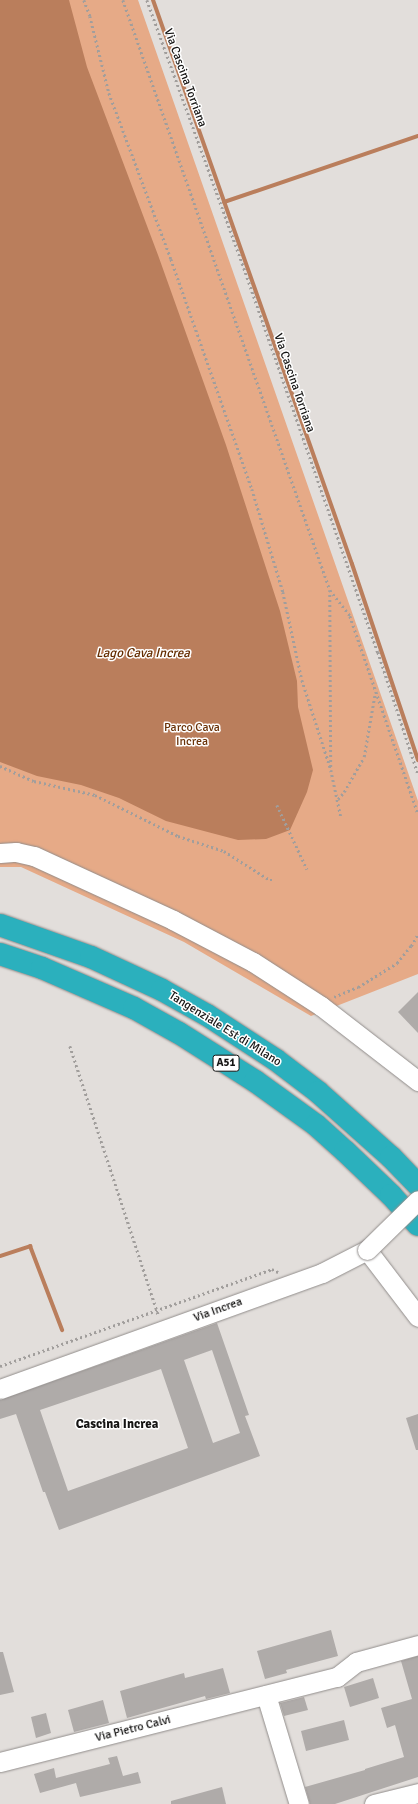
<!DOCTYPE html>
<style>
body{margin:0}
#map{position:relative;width:418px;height:1804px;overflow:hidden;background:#e2dedb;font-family:Signika,sans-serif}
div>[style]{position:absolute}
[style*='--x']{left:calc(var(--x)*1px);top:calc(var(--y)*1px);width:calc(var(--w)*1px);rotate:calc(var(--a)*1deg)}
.green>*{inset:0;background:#e6aa87}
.water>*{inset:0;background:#ba7e5c}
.stream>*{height:4px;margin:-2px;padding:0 2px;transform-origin:2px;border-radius:2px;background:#ba7e5c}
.building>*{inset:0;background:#afaba9}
.path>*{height:2.5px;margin-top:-1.25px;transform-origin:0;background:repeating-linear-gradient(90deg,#a19e9c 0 2px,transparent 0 5px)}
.roads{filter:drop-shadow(0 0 1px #918d8b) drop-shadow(0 0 1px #918d8b)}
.minor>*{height:19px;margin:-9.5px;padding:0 9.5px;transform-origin:9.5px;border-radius:9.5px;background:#fff}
.highway>*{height:22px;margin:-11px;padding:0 11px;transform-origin:11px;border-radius:11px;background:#2bb0bd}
.bridges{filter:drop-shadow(0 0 1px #918d8b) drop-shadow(0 0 1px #918d8b)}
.minor-bridge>*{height:19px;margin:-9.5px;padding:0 9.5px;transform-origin:9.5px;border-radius:9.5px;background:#fff}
span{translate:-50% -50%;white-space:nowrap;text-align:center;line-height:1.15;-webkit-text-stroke:3px #fff;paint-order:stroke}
.shield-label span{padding:1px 3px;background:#fff;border:1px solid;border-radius:3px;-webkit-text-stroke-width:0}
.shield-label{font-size:11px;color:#151413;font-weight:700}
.street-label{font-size:12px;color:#151413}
.park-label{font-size:12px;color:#6a3208}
.water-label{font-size:13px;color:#642c00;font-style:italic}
.neighbourhood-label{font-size:13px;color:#151413;font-weight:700}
</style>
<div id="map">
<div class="green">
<i style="clip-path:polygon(0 0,138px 0,418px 801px,418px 974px,311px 1016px,184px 942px,21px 867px,0 867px)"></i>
</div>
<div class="water">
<i style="clip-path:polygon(0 0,69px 0,87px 67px,158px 255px,226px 445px,280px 611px,297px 681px,298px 707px,313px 770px,307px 792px,290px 830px,266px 839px,238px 840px,166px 821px,119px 798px,81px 785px,37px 776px,0 762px)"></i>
</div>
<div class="stream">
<i style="--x:153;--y:0;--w:598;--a:70.57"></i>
<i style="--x:352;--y:564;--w:207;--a:71.4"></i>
<i style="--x:224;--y:202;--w:205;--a:-18.8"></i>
<i style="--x:0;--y:1256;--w:32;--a:-18"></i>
<i style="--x:30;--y:1246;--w:90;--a:69.1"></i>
</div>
<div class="building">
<i style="clip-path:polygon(418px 992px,418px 1033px,398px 1012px)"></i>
<i style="clip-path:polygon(evenodd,217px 1323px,249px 1415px,245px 1416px,260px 1456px,59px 1530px,45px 1492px,43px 1492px,16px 1414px,0 1419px,0 1400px,217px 1323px,212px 1350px,240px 1433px,213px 1443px,184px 1360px,212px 1350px,217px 1323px,161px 1369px,188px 1448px,68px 1491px,40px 1410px,161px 1369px)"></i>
<i style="clip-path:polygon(418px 1414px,418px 1450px,416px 1450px,406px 1418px)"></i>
<i style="clip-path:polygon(331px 1630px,338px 1656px,286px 1670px,287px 1673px,265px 1679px,257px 1651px)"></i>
<i style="clip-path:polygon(0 1652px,3px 1652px,14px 1692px,0 1695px)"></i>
<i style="clip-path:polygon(418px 1656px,418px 1777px,335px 1804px,310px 1804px,305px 1787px,365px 1770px,365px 1769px,404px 1757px,395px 1725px,387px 1728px,381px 1708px,412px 1699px,401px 1661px)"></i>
<i style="clip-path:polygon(223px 1668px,230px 1693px,206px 1699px,205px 1696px,127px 1718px,120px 1691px,184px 1673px,185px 1678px)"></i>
<i style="clip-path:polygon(373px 1678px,379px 1698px,350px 1707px,344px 1687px)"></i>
<i style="clip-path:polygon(304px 1697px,308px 1710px,284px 1716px,280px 1703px)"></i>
<i style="clip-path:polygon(103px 1700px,109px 1723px,74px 1732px,68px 1710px)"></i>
<i style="clip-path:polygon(46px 1713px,51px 1733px,36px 1738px,31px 1717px)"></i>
<i style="clip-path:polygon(344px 1720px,349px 1740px,306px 1751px,301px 1731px)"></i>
<i style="clip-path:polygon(117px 1756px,123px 1776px,138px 1772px,141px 1783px,80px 1797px,76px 1783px,40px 1793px,34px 1774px,54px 1768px,56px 1778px,110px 1764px,108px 1758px)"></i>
<i style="clip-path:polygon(222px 1787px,226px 1804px,171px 1804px,171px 1801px)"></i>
</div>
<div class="path">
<i style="--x:84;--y:0;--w:17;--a:69"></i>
<i style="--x:90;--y:16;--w:79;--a:76.1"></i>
<i style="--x:109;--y:93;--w:177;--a:69.5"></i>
<i style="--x:171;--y:259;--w:244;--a:70.6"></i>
<i style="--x:252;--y:489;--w:108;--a:73.2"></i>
<i style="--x:283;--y:592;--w:90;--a:77.8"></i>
<i style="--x:302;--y:680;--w:95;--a:72.1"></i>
<i style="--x:331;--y:770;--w:48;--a:78"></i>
<i style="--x:123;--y:0;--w:625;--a:70.67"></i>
<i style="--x:330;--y:590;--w:33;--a:52"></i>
<i style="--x:350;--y:616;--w:209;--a:71"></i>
<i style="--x:147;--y:0;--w:285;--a:70.1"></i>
<i style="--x:244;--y:268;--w:407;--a:70.8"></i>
<i style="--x:378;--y:652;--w:128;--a:71.8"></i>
<i style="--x:330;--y:590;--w:177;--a:89.7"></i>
<i style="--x:0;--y:766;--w:37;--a:24"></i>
<i style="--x:34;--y:781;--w:63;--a:12.9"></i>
<i style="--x:95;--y:795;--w:93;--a:26.3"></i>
<i style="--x:178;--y:836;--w:48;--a:18.1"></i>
<i style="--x:224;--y:851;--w:54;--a:32.2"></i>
<i style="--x:270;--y:880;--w:5;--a:0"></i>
<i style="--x:338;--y:799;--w:9;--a:-49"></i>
<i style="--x:344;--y:792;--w:40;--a:-60.3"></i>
<i style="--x:364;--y:757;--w:65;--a:-80.2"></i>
<i style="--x:277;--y:805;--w:71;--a:64.9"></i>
<i style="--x:334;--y:997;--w:26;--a:-23"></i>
<i style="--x:358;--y:987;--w:46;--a:-31.6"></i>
<i style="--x:397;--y:963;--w:22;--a:-51"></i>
<i style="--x:411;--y:946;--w:14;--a:-60"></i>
<i style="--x:70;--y:1046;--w:284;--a:71.8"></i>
<i style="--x:0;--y:1366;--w:289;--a:-19.6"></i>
<i style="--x:272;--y:1269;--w:7;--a:27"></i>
</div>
<div class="roads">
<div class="minor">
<i style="--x:0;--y:853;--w:16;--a:-4"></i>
<i style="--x:16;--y:852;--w:18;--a:13"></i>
<i style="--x:34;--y:856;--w:153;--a:24.7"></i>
<i style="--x:173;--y:920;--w:90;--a:27.7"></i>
<i style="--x:253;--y:962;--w:81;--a:32.9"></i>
<i style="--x:321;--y:1006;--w:123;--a:37.7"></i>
<i style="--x:0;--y:1389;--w:342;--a:-19.8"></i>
<i style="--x:322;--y:1273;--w:51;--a:-27.1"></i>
<i style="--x:367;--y:1250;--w:84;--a:52.7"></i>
<i style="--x:266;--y:1695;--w:114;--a:73.2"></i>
<i style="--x:0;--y:1762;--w:348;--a:-14.2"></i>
<i style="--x:337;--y:1677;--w:24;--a:-38"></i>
<i style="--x:356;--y:1662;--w:64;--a:-15.3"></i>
<i style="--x:374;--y:1804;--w:45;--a:-14"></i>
</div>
<div class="highway">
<i style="--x:0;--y:925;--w:96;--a:19.4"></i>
<i style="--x:91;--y:957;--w:78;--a:24.9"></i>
<i style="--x:162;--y:990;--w:51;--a:29.1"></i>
<i style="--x:207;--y:1015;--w:82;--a:33.1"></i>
<i style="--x:276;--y:1060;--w:53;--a:37.3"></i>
<i style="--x:318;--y:1092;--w:98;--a:41.7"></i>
<i style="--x:391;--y:1157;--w:39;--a:46"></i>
<i style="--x:0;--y:954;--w:44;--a:18.4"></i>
<i style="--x:42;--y:968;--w:100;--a:23.5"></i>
<i style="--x:134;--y:1008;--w:51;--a:29.1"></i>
<i style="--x:179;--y:1033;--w:90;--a:32.3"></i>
<i style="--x:255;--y:1081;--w:75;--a:35.8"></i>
<i style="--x:316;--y:1125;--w:39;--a:42"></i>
<i style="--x:345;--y:1151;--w:64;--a:43.7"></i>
<i style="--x:391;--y:1195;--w:40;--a:48"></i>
</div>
</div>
<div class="bridges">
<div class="minor-bridge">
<i style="--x:367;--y:1250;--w:71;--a:-44.4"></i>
</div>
</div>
<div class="shield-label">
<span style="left:226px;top:1063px">A51</span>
</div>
<div class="street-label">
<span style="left:185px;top:78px;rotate:70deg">Via Cascina Torriana</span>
<span style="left:294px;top:383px;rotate:71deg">Via Cascina Torriana</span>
<span style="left:225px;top:1029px;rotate:32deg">Tangenziale Est di Milano</span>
<span style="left:218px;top:1310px;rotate:-20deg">Via Increa</span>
<span style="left:133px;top:1729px;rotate:-14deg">Via Pietro Calvi</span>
</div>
<div class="park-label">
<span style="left:192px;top:735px">Parco Cava<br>Increa</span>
</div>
<div class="water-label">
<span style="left:143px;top:653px">Lago Cava Increa</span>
</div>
<div class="neighbourhood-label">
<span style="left:117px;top:1424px">Cascina Increa</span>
</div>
</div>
